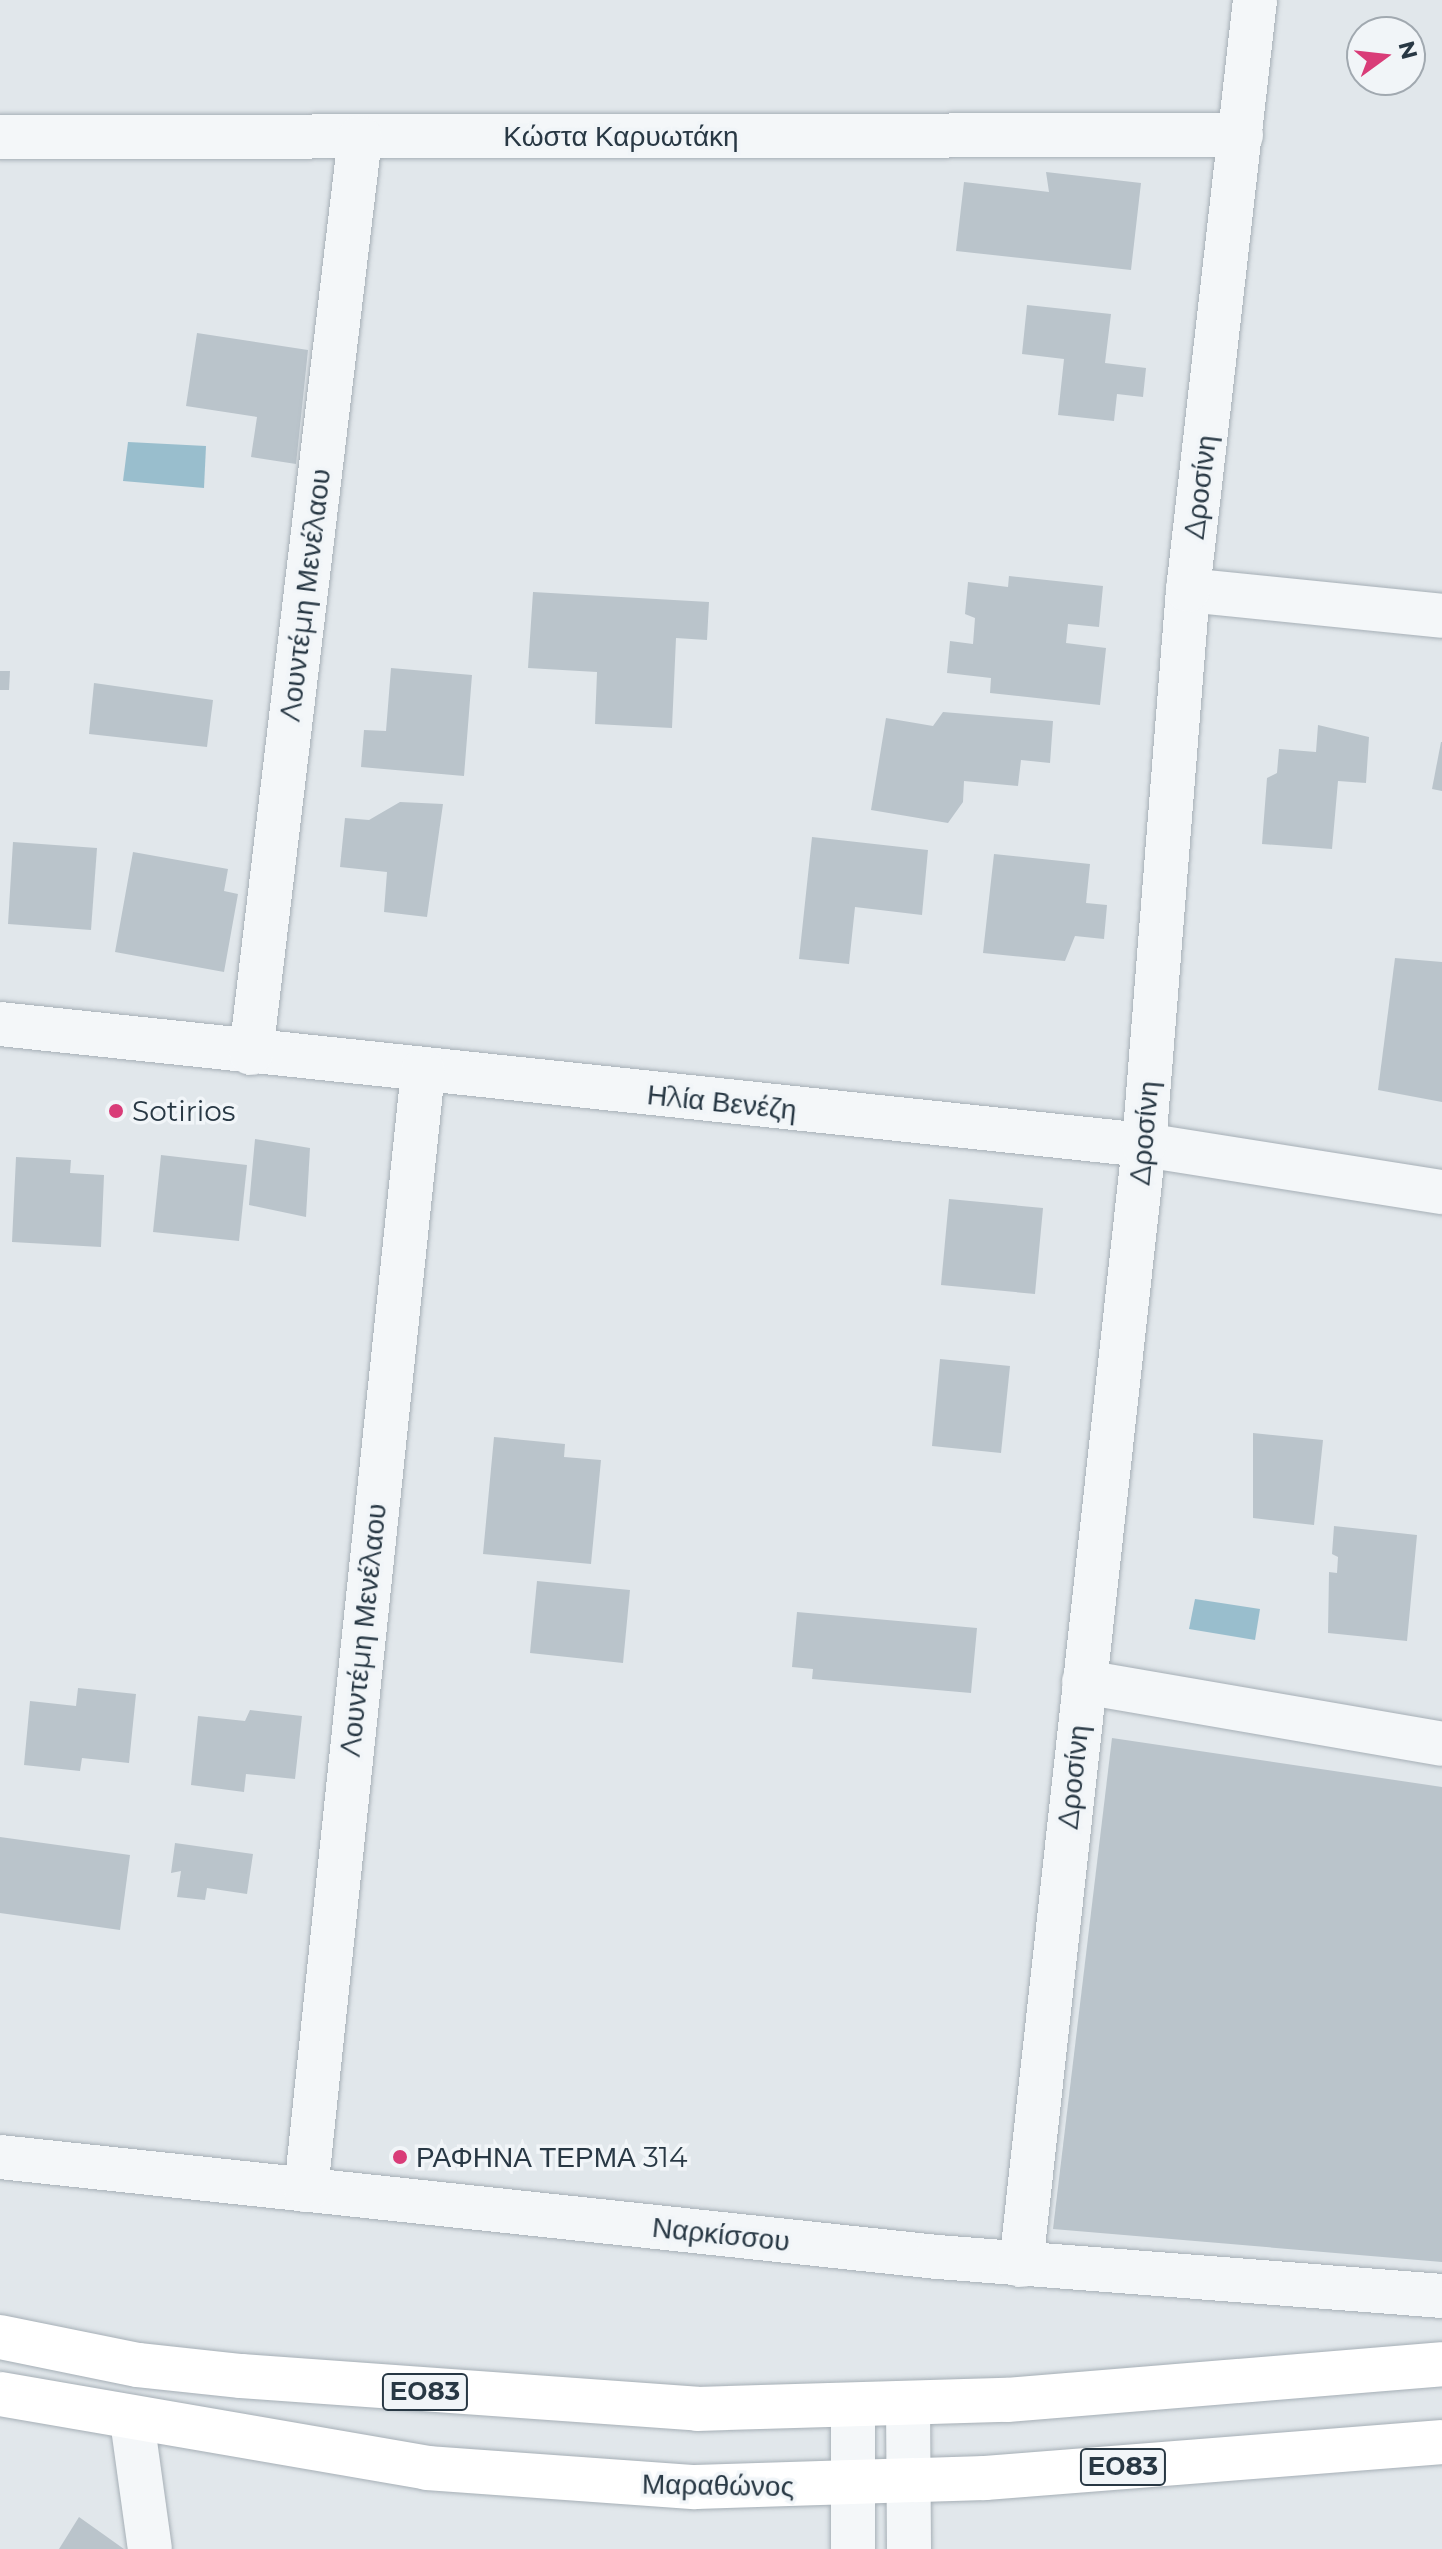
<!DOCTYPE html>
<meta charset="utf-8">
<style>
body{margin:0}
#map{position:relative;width:1442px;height:2549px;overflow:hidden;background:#e1e7eb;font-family:Montserrat,sans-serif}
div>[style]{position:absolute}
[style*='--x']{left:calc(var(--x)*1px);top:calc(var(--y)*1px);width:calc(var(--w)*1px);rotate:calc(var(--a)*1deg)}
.water>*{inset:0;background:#99becd}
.building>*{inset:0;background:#bac4cb}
.roads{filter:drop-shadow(0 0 2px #a6afb6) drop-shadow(0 0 2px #a6afb6)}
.minor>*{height:44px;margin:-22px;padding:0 22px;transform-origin:22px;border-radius:22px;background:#f4f7f9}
.tertiary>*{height:44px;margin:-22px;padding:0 22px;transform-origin:22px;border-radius:22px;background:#f4f7f9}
.primary>*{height:44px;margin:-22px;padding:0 22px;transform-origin:22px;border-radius:22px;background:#fff}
.dots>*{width:22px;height:22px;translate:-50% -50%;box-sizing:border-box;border:4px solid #f1f5f8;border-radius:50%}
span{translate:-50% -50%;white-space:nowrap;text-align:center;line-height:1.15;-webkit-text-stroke:7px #f1f5f8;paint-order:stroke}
.shield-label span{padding:2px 6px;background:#f1f5f8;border:2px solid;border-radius:6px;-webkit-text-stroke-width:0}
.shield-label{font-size:26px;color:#283844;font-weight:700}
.street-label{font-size:28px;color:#283844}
.poi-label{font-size:28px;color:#283844}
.left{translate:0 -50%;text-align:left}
.north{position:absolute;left:1346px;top:16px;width:80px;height:80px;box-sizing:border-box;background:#f1f5f8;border:2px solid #a1a9b0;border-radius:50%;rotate:75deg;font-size:22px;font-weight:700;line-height:32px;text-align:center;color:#283844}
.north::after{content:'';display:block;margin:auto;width:28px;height:36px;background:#d93c78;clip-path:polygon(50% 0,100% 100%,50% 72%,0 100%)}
</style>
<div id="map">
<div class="water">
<i style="clip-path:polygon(128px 442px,206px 446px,204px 488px,123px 481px)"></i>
<i style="clip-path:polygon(1195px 1599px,1260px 1609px,1255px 1640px,1189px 1629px)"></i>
</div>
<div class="building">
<i style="clip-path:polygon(1046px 172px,1141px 183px,1131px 270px,956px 251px,964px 182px,1049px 192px)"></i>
<i style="clip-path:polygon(1027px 305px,1111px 314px,1105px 363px,1146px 368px,1143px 397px,1117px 394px,1114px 421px,1058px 415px,1064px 359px,1022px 354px)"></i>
<i style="clip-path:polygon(197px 333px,308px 350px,296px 464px,251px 457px,257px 417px,186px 406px)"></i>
<i style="clip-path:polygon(1009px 576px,1103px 586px,1099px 627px,1068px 624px,1066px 643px,1106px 648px,1100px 705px,990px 693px,991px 678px,947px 673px,950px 641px,973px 644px,975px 618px,965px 614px,968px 582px,1008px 587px)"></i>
<i style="clip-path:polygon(533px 592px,709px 602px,707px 640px,676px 638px,672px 728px,595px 724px,597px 672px,528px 668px)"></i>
<i style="clip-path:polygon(391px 668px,472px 675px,464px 776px,361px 767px,364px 730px,386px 731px)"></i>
<i style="clip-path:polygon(0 671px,10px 671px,9px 690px,0 690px)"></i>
<i style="clip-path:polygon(94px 683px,213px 700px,207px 747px,89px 734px)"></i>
<i style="clip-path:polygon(943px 712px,1053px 721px,1050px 763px,1021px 760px,1018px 786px,964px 781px,963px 802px,948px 823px,871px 810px,886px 718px,933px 726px)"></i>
<i style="clip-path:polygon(1318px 725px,1369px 737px,1366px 783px,1338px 781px,1332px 849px,1262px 844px,1267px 778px,1277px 773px,1279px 749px,1316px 752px)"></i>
<i style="clip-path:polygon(1441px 742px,1442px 742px,1442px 791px,1432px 789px)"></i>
<i style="clip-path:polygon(400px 802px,443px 804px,427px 917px,384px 912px,387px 872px,340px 867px,345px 818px,369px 820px)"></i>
<i style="clip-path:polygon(812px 837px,928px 850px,922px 915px,855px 907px,849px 964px,799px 959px)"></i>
<i style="clip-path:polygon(13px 842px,97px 848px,91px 930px,8px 924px)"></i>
<i style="clip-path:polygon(133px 852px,228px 869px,224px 891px,238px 894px,224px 972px,115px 952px)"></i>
<i style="clip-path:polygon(994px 854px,1090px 864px,1086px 903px,1107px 905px,1104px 939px,1075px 936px,1065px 961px,983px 953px)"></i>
<i style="clip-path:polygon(1395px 958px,1442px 962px,1442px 1102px,1378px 1090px)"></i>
<i style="clip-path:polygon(255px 1139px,310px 1148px,306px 1217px,249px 1205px)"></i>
<i style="clip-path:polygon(161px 1155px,247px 1165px,239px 1241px,153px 1232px)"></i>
<i style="clip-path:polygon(16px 1157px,71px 1160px,70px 1173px,104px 1175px,101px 1247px,12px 1242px)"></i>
<i style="clip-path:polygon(949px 1199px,1043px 1208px,1035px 1294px,941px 1285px)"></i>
<i style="clip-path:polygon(940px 1359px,1010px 1366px,1001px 1453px,932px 1446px)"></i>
<i style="clip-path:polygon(1253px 1433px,1323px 1440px,1314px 1525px,1253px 1518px)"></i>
<i style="clip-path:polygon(494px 1437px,565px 1444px,564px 1457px,601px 1460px,591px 1564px,483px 1554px)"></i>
<i style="clip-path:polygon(1334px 1526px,1417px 1535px,1407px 1641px,1328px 1633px,1329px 1572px,1337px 1573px,1338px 1557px,1332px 1554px)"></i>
<i style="clip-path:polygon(537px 1581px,630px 1590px,623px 1663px,530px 1653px)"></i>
<i style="clip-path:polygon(797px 1612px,977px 1628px,971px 1693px,812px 1679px,813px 1669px,792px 1667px)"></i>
<i style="clip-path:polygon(78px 1688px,136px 1694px,129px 1763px,82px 1758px,80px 1771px,24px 1765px,30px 1701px,76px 1706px)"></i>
<i style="clip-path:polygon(250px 1710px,302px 1716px,295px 1779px,246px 1774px,244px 1792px,191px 1785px,198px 1716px,245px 1721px)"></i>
<i style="clip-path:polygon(1112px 1738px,1442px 1787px,1442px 2262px,1053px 2229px)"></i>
<i style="clip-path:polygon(0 1837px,130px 1855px,120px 1930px,0 1913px)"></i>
<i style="clip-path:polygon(175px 1843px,253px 1854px,247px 1894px,207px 1888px,205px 1900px,177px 1897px,181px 1871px,171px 1873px)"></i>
<i style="clip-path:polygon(79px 2517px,124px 2549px,59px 2549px)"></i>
</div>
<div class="roads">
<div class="minor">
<i style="--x:0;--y:137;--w:1241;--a:-0.09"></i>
<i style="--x:1188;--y:590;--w:255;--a:5.8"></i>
<i style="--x:0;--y:1024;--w:1150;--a:6.04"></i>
<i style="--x:1144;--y:1145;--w:302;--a:9"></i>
<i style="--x:251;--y:1053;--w:922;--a:-83.21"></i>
<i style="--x:1084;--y:1682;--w:363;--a:9.8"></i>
<i style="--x:0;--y:2157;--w:943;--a:6.09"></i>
<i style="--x:938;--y:2257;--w:506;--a:4.42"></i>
<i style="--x:306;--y:2190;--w:1125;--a:-84.03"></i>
<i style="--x:1021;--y:2265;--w:1127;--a:-83.73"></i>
<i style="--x:1144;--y:1145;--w:557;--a:-85.47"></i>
<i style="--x:1188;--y:590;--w:594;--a:-83.52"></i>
<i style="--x:132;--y:2420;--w:130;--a:82.1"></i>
</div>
<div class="tertiary">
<i style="--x:908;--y:2404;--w:145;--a:89.6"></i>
<i style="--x:853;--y:2549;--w:142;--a:-90"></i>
</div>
<div class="primary">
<i style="--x:0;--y:2337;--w:141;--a:11.5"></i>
<i style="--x:138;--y:2365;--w:104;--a:6.1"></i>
<i style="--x:241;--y:2376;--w:457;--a:4.1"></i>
<i style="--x:697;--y:2409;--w:310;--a:-1.7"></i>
<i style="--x:1007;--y:2400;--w:436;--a:-4.7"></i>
<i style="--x:0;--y:2394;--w:433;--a:9.8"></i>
<i style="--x:427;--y:2468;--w:269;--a:4.1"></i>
<i style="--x:695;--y:2487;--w:290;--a:-1.8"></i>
<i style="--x:985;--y:2478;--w:458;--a:-4.5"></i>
</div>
</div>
<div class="dots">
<i style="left:116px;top:1111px;background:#d93c78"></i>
<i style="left:400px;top:2157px;background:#d93c78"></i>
</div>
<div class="shield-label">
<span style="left:425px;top:2392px">ΕΟ83</span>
<span style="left:1123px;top:2467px">ΕΟ83</span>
</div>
<div class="street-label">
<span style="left:621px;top:136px">Κώστα Καρυωτάκη</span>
<span style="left:1200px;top:487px;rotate:-83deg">Δροσίνη</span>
<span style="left:305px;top:595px;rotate:-83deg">Λουντέμη Μενέλαου</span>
<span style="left:722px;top:1102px;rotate:6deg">Ηλία Βενέζη</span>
<span style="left:1144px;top:1133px;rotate:-85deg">Δροσίνη</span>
<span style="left:363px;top:1630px;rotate:-84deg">Λουντέμη Μενέλαου</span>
<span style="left:1073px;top:1777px;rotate:-84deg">Δροσίνη</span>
<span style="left:721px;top:2234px;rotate:6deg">Ναρκίσσου</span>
<span style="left:718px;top:2485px;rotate:1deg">Μαραθώνος</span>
</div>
<div class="poi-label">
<span class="left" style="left:132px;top:1111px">Sotirios</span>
<span class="left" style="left:416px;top:2157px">ΡΑΦΗΝΑ ΤΕΡΜΑ 314</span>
</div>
<div class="north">N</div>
</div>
